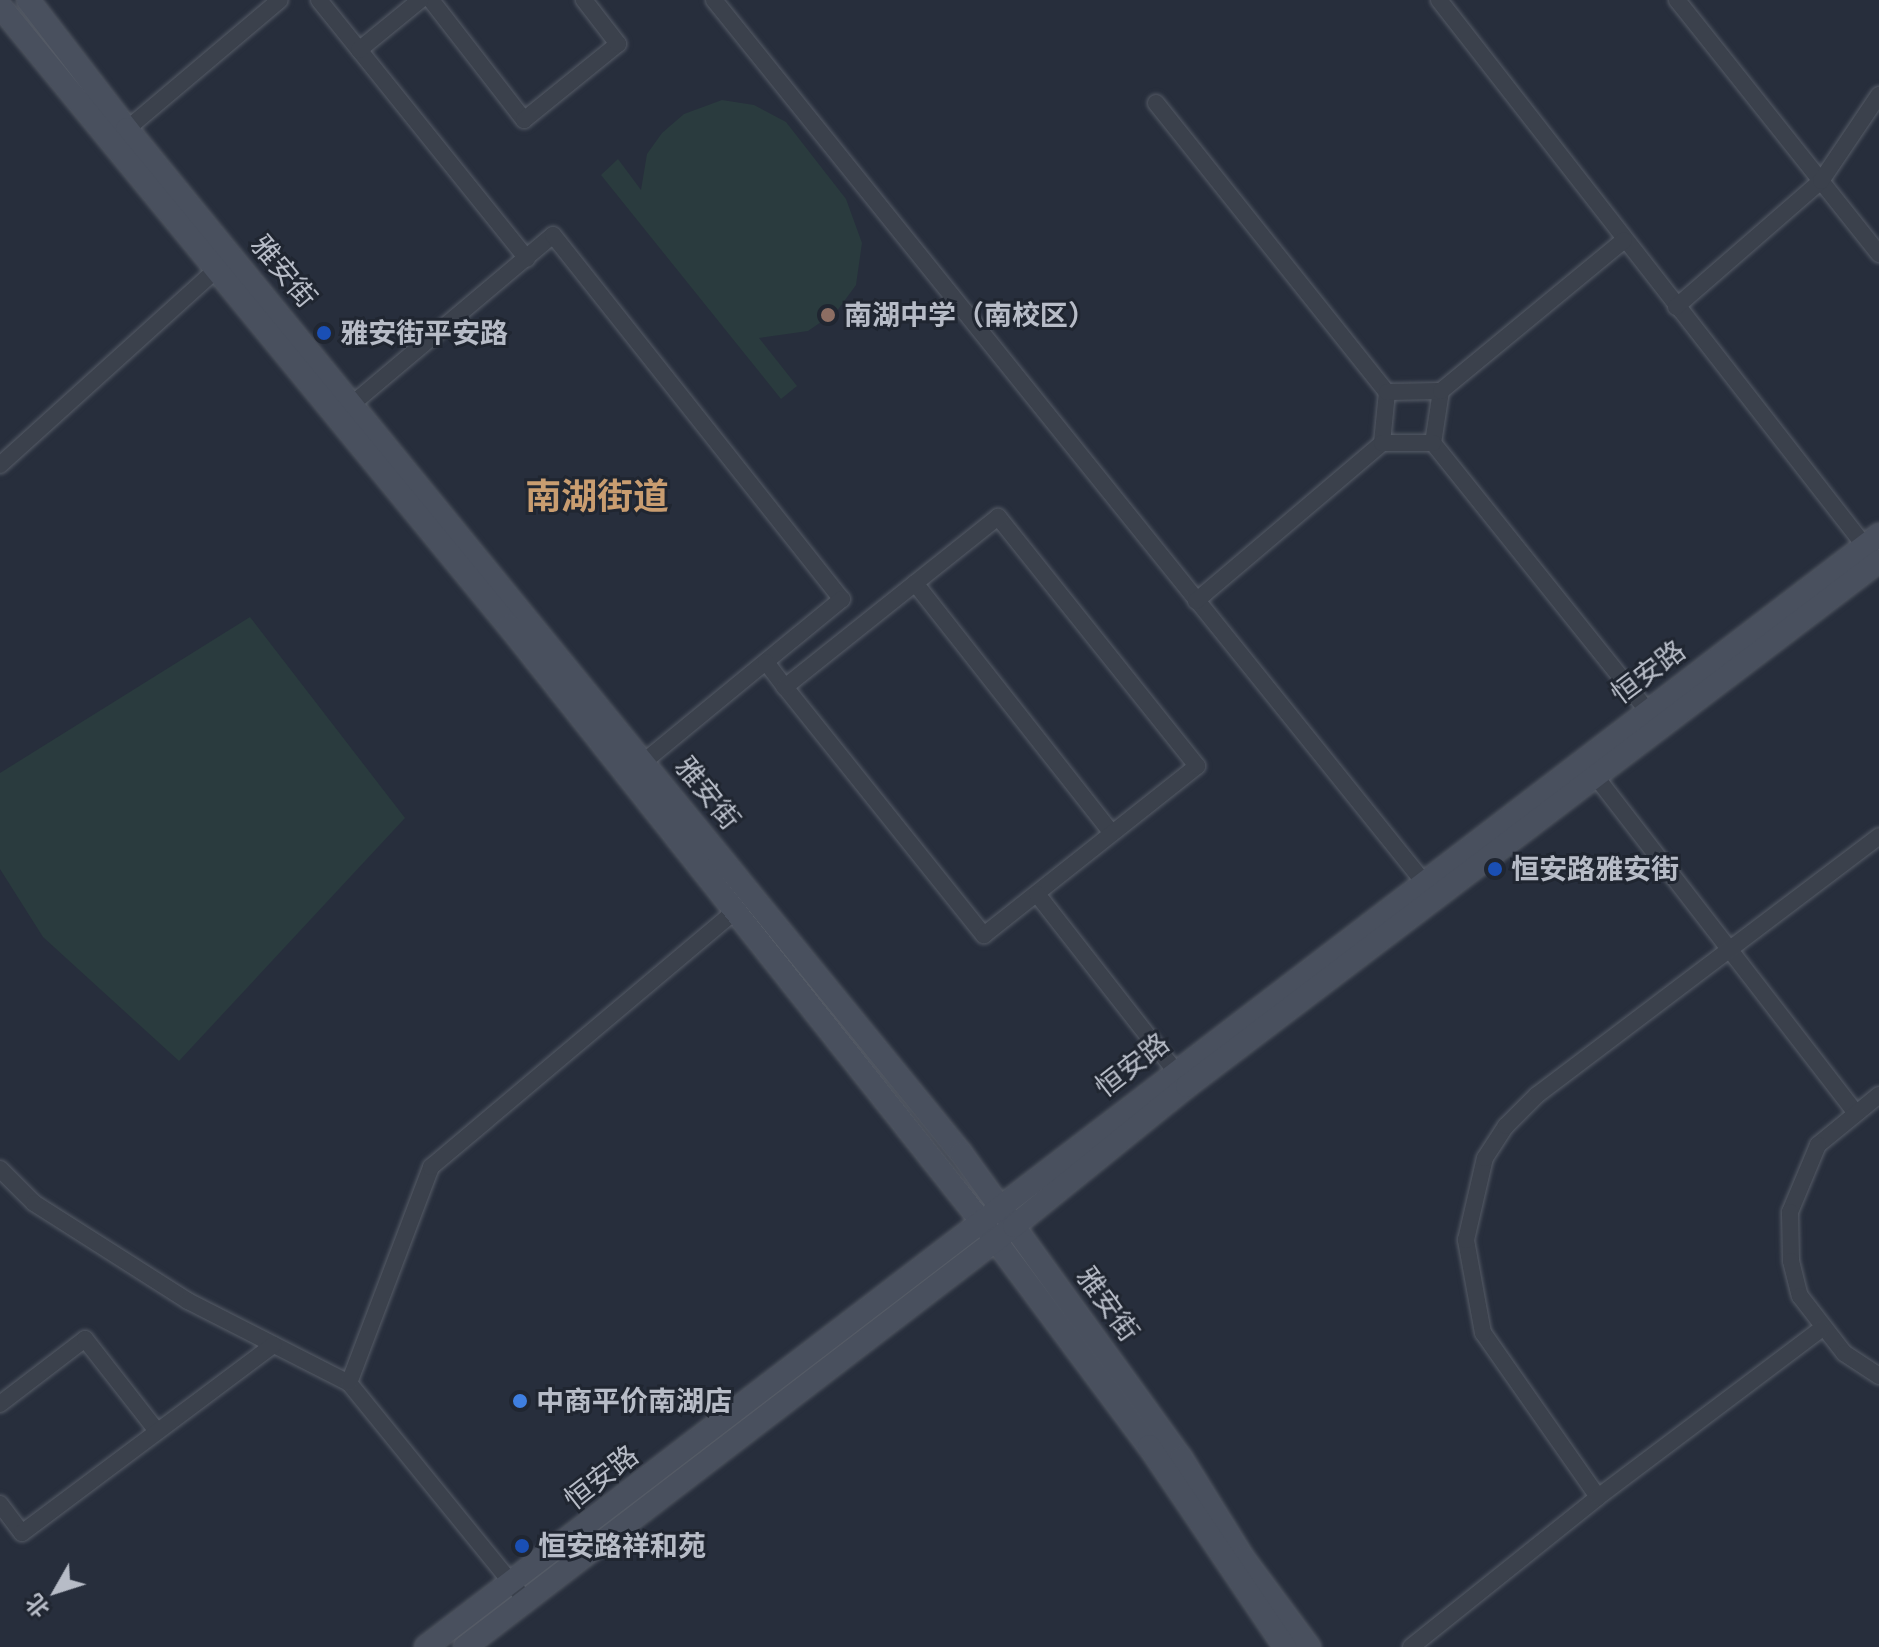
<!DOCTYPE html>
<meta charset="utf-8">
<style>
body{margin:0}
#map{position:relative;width:1879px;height:1647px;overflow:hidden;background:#272e3c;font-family:Mulish,"Noto Sans SC",sans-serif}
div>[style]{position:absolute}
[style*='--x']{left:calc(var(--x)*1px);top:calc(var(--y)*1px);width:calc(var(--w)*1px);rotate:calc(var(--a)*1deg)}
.green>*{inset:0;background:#2a3b3e}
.roads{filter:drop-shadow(0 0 2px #565c67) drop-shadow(0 0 2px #565c67)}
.minor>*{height:16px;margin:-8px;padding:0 8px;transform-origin:8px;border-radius:8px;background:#3b414c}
.secondary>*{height:22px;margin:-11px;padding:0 11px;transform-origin:11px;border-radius:11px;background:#49505e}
.dots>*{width:22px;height:22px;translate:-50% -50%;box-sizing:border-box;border:4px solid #202631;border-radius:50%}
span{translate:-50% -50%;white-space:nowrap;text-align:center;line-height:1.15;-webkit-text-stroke:6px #202631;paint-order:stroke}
.street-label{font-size:28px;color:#b7bcc7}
.poi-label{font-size:28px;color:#b7bcc7;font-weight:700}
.left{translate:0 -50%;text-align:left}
.district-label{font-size:36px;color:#c99d70;font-weight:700}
.north{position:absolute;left:16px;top:1551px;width:80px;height:80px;-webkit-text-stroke:6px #202631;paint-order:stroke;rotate:231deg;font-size:22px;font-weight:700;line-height:32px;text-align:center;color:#b7bcc7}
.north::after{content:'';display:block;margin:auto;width:28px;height:36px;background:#b7bcc7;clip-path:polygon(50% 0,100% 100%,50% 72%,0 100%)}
</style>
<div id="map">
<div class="green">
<i style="clip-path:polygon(722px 100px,754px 105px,786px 122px,846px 199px,862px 243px,856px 285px,837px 311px,808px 331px,759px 338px,797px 386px,781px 399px,601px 175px,618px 159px,641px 190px,647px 154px,662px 133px,684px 114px)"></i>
<i style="clip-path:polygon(250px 617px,405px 818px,179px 1061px,43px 937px,0 869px,0 773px)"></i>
</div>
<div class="roads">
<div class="minor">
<i style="--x:319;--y:0;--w:332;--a:51.2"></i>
<i style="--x:431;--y:0;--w:152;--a:52.2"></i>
<i style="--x:524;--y:120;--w:121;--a:-39"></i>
<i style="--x:618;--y:44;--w:56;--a:-127.7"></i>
<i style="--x:714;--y:0;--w:1142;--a:51.18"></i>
<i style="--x:1439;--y:0;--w:703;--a:52.05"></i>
<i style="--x:1677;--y:0;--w:325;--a:51.5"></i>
<i style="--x:359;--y:50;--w:79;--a:-39.3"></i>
<i style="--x:1156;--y:103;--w:370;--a:51.4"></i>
<i style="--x:1387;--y:392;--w:51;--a:95.6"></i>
<i style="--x:120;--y:135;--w:209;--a:-40.2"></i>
<i style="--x:1676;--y:307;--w:192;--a:-41"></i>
<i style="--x:1821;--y:181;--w:104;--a:-56"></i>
<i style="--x:1441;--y:391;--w:53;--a:98.7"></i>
<i style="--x:1433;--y:443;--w:355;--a:51.3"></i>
<i style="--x:1387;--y:392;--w:54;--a:-1.1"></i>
<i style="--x:1441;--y:391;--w:237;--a:-39.5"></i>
<i style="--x:344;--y:411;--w:273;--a:-40.1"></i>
<i style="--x:553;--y:235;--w:465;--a:51.6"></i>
<i style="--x:842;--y:599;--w:266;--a:140.6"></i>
<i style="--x:0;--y:465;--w:294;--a:-42.1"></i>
<i style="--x:915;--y:583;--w:318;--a:51.8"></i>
<i style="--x:1196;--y:601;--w:244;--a:-40.3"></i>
<i style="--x:1382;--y:443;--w:51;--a:0"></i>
<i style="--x:766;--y:662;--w:31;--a:53"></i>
<i style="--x:785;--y:687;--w:318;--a:51.3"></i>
<i style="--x:984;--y:935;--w:272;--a:-38.4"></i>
<i style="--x:1197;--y:766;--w:319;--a:-128.6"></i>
<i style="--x:998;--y:517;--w:273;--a:141.4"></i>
<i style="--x:1590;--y:769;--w:435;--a:52.3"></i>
<i style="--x:1037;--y:894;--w:234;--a:52"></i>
<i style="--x:1879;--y:1095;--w:79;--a:140.7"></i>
<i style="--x:1818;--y:1145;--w:73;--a:112.7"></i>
<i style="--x:1790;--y:1212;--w:49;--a:88.8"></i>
<i style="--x:1791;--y:1261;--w:36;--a:76"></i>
<i style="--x:1800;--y:1296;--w:72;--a:52.3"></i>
<i style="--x:1844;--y:1353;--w:42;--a:33.3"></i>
<i style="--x:0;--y:1169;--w:48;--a:45"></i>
<i style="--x:34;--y:1203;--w:183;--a:32.5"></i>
<i style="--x:188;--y:1301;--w:181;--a:27"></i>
<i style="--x:349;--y:1383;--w:281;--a:50.9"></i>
<i style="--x:349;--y:1383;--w:231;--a:-69.2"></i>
<i style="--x:431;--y:1167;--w:397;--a:-40.1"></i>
<i style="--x:0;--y:1404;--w:107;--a:-37.4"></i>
<i style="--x:85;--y:1339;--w:117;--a:52"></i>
<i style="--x:1598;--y:1497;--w:200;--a:-125"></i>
<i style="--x:1483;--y:1333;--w:95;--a:-100.4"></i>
<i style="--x:1466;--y:1240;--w:84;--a:-77"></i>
<i style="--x:1485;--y:1158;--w:38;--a:-57"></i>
<i style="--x:1506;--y:1126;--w:44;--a:-45"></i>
<i style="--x:1537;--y:1095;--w:429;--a:-37.1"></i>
<i style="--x:0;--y:1504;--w:36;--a:53"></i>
<i style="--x:22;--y:1533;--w:314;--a:-36.8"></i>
<i style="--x:1411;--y:1647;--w:240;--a:-38.7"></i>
<i style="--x:1598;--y:1497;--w:279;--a:-37"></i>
</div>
<div class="secondary">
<i style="--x:28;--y:0;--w:163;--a:52.5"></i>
<i style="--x:127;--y:129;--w:1321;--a:50.84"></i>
<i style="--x:961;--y:1153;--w:376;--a:54.2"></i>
<i style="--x:1181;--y:1458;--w:118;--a:58.2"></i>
<i style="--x:1243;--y:1558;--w:111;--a:53.4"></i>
<i style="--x:0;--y:6;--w:802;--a:50.62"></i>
<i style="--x:509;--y:626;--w:759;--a:51.58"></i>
<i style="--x:981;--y:1221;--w:281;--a:53.3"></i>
<i style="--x:1149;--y:1446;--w:243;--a:55.9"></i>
<i style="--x:426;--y:1647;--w:1830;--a:-37.43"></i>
<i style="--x:465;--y:1647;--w:692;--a:-37.48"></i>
<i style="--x:1014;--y:1226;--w:223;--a:-39"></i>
<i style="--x:1187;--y:1086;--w:869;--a:-37.19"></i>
</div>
</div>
<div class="dots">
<i style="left:828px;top:315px;background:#8d6e63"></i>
<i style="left:324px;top:333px;background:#1a4fb4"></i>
<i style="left:1495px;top:869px;background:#1a4fb4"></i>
<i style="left:520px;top:1401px;background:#3f7fe0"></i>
<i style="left:522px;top:1546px;background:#1a4fb4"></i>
</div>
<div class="street-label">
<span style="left:284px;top:271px;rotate:50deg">雅安街</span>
<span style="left:1648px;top:672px;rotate:-37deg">恒安路</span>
<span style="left:708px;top:793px;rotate:51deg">雅安街</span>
<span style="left:1132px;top:1065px;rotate:-38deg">恒安路</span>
<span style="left:1108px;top:1304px;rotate:54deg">雅安街</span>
<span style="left:601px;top:1477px;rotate:-38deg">恒安路</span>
</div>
<div class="poi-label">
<span class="left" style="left:844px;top:315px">南湖中学（南校区）</span>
<span class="left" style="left:340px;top:333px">雅安街平安路</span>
<span class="left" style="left:1511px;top:869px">恒安路雅安街</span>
<span class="left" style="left:536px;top:1401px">中商平价南湖店</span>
<span class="left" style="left:538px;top:1546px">恒安路祥和苑</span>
</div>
<div class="district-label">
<span style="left:597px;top:496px">南湖街道</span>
</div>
<div class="north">北</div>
</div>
